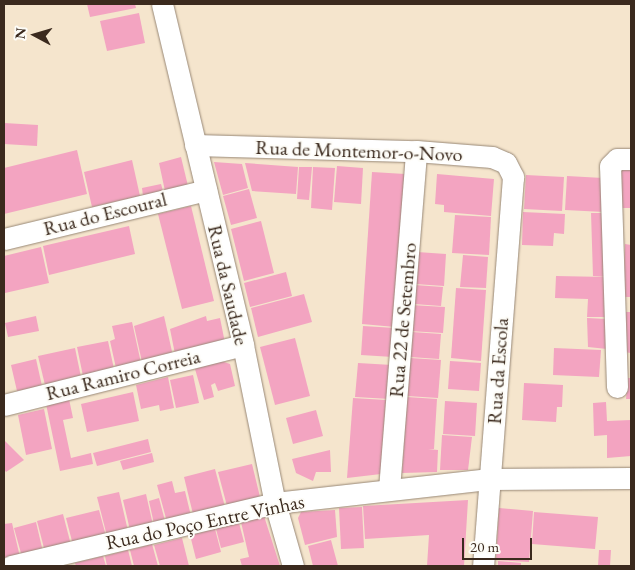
<!DOCTYPE html>
<meta charset="utf-8">
<style>
body{margin:0}
#map{position:relative;width:635px;height:570px;overflow:hidden;background:#f5e5cd;font-family:"EB Garamond",serif}
div>[style]{position:absolute}
[style*='--x']{left:calc(var(--x)*1px);top:calc(var(--y)*1px);width:calc(var(--w)*1px);rotate:calc(var(--a)*1deg)}
.building>*{inset:0;background:#f3a4c1}
.roads{filter:drop-shadow(0 0 1px #988876) drop-shadow(0 0 1px #988876)}
.minor>*{height:21px;margin:-10.5px;padding:0 10.5px;transform-origin:10.5px;border-radius:10.5px;background:#fff}
span{translate:-50% -50%;white-space:nowrap;text-align:center;line-height:1.15;-webkit-text-stroke:4px #fdfcf7;paint-order:stroke}
.street-label{font-size:20px;color:#3b2a1e}
.frame{position:absolute;inset:0;border:5px solid #3b2a1e;pointer-events:none}
.north{position:absolute;left:10px;top:10px;width:50px;height:50px;-webkit-text-stroke:4px #fdfcf7;paint-order:stroke;rotate:276deg;font-size:14px;font-weight:700;line-height:20px;text-align:center;color:#3b2a1e}
.north::after{content:'';display:block;margin:auto;width:18px;height:22px;background:#3b2a1e;clip-path:polygon(50% 0,100% 100%,50% 72%,0 100%)}
.scale{position:absolute;left:462px;top:538px;width:70px;height:22px;box-sizing:border-box;border:2px solid #3b2a1e;border-top:0;padding-left:6px;font-size:15px;line-height:18px;white-space:nowrap;color:#3b2a1e;-webkit-text-stroke:4px #fdfcf7;paint-order:stroke}
</style>
<div id="map">
<div class="building">
<i style="clip-path:polygon(87px 4px,135px 4px,136px 8px,90px 17px)"></i>
<i style="clip-path:polygon(139px 13px,145px 43px,107px 51px,100px 21px)"></i>
<i style="clip-path:polygon(4px 123px,38px 125px,37px 146px,4px 144px)"></i>
<i style="clip-path:polygon(77px 150px,87px 194px,4px 214px,4px 168px)"></i>
<i style="clip-path:polygon(181px 157px,188px 186px,165px 191px,159px 163px)"></i>
<i style="clip-path:polygon(132px 160px,140px 196px,92px 207px,84px 172px)"></i>
<i style="clip-path:polygon(214px 162px,242px 164px,248px 188px,223px 195px)"></i>
<i style="clip-path:polygon(245px 163px,298px 167px,296px 194px,252px 191px)"></i>
<i style="clip-path:polygon(337px 166px,363px 168px,361px 204px,334px 202px)"></i>
<i style="clip-path:polygon(299px 167px,312px 167px,309px 200px,297px 199px)"></i>
<i style="clip-path:polygon(313px 167px,335px 168px,332px 210px,311px 208px)"></i>
<i style="clip-path:polygon(617px 168px,631px 169px,631px 208px,619px 208px)"></i>
<i style="clip-path:polygon(372px 172px,405px 174px,395px 327px,362px 324px)"></i>
<i style="clip-path:polygon(437px 174px,494px 179px,491px 216px,444px 212px,444px 205px,435px 204px)"></i>
<i style="clip-path:polygon(526px 175px,564px 177px,562px 211px,524px 209px)"></i>
<i style="clip-path:polygon(567px 176px,603px 178px,604px 212px,565px 210px)"></i>
<i style="clip-path:polygon(161px 184px,163px 191px,143px 196px,142px 188px)"></i>
<i style="clip-path:polygon(249px 189px,257px 218px,231px 225px,223px 196px)"></i>
<i style="clip-path:polygon(191px 206px,214px 301px,182px 309px,158px 214px)"></i>
<i style="clip-path:polygon(523px 212px,565px 214px,564px 234px,554px 233px,553px 246px,522px 245px)"></i>
<i style="clip-path:polygon(591px 213px,604px 213px,607px 277px,593px 276px)"></i>
<i style="clip-path:polygon(455px 215px,491px 217px,489px 255px,452px 253px)"></i>
<i style="clip-path:polygon(261px 221px,274px 273px,244px 281px,231px 229px)"></i>
<i style="clip-path:polygon(129px 226px,135px 254px,49px 275px,43px 246px)"></i>
<i style="clip-path:polygon(625px 244px,631px 245px,631px 297px,623px 297px)"></i>
<i style="clip-path:polygon(41px 247px,49px 283px,5px 293px,4px 256px)"></i>
<i style="clip-path:polygon(417px 252px,446px 254px,444px 286px,415px 284px)"></i>
<i style="clip-path:polygon(463px 255px,488px 257px,486px 288px,460px 287px)"></i>
<i style="clip-path:polygon(286px 272px,292px 296px,250px 307px,244px 283px)"></i>
<i style="clip-path:polygon(556px 276px,606px 277px,606px 317px,587px 317px,588px 299px,555px 298px)"></i>
<i style="clip-path:polygon(415px 285px,443px 287px,441px 306px,414px 304px)"></i>
<i style="clip-path:polygon(456px 288px,486px 290px,481px 361px,451px 358px)"></i>
<i style="clip-path:polygon(304px 294px,312px 322px,258px 337px,251px 308px)"></i>
<i style="clip-path:polygon(411px 305px,445px 307px,443px 333px,409px 331px)"></i>
<i style="clip-path:polygon(626px 312px,631px 312px,631px 353px,623px 352px)"></i>
<i style="clip-path:polygon(36px 316px,39px 331px,8px 337px,5px 323px)"></i>
<i style="clip-path:polygon(164px 316px,173px 356px,142px 362px,134px 326px)"></i>
<i style="clip-path:polygon(206px 316px,207px 321px,220px 318px,225px 343px,175px 354px,170px 329px)"></i>
<i style="clip-path:polygon(587px 318px,606px 319px,607px 349px,588px 347px)"></i>
<i style="clip-path:polygon(132px 322px,141px 363px,116px 368px,110px 341px,115px 339px,112px 326px)"></i>
<i style="clip-path:polygon(363px 326px,395px 328px,393px 357px,361px 355px)"></i>
<i style="clip-path:polygon(412px 332px,441px 334px,439px 359px,410px 357px)"></i>
<i style="clip-path:polygon(295px 338px,310px 396px,275px 405px,260px 347px)"></i>
<i style="clip-path:polygon(108px 341px,114px 369px,83px 376px,77px 347px)"></i>
<i style="clip-path:polygon(75px 348px,81px 377px,45px 385px,38px 356px)"></i>
<i style="clip-path:polygon(554px 348px,601px 350px,599px 377px,553px 375px)"></i>
<i style="clip-path:polygon(410px 358px,441px 360px,438px 398px,407px 396px)"></i>
<i style="clip-path:polygon(36px 359px,42px 386px,17px 391px,11px 365px)"></i>
<i style="clip-path:polygon(221px 361px,230px 364px,235px 386px,218px 391px,215px 383px,211px 385px,214px 397px,204px 400px,195px 369px)"></i>
<i style="clip-path:polygon(450px 361px,481px 363px,479px 391px,448px 389px)"></i>
<i style="clip-path:polygon(358px 363px,392px 365px,390px 399px,355px 397px)"></i>
<i style="clip-path:polygon(193px 375px,199px 403px,176px 408px,170px 380px)"></i>
<i style="clip-path:polygon(168px 377px,174px 408px,160px 411px,159px 405px,141px 409px,136px 385px)"></i>
<i style="clip-path:polygon(628px 378px,631px 378px,631px 399px,626px 399px)"></i>
<i style="clip-path:polygon(524px 383px,563px 385px,562px 407px,557px 407px,556px 422px,522px 420px)"></i>
<i style="clip-path:polygon(133px 392px,139px 421px,87px 432px,81px 404px)"></i>
<i style="clip-path:polygon(407px 397px,437px 399px,434px 449px,428px 449px,438px 450px,437px 472px,402px 473px)"></i>
<i style="clip-path:polygon(353px 398px,386px 400px,381px 474px,347px 478px)"></i>
<i style="clip-path:polygon(69px 399px,73px 418px,63px 420px,71px 458px,91px 453px,93px 464px,60px 471px,46px 404px)"></i>
<i style="clip-path:polygon(445px 401px,477px 403px,475px 436px,443px 434px)"></i>
<i style="clip-path:polygon(606px 402px,607px 421px,631px 420px,631px 456px,607px 458px,607px 435px,594px 436px,593px 403px)"></i>
<i style="clip-path:polygon(44px 409px,52px 449px,26px 455px,18px 415px)"></i>
<i style="clip-path:polygon(316px 410px,323px 436px,293px 444px,286px 418px)"></i>
<i style="clip-path:polygon(442px 435px,472px 437px,468px 470px,440px 470px)"></i>
<i style="clip-path:polygon(148px 439px,151px 452px,97px 466px,93px 453px)"></i>
<i style="clip-path:polygon(4px 440px,24px 460px,6px 472px,4px 469px)"></i>
<i style="clip-path:polygon(330px 450px,331px 472px,316px 472px,313px 481px,296px 473px,292px 459px)"></i>
<i style="clip-path:polygon(152px 453px,154px 462px,123px 470px,120px 461px)"></i>
<i style="clip-path:polygon(252px 464px,260px 497px,227px 506px,218px 472px)"></i>
<i style="clip-path:polygon(215px 469px,225px 507px,193px 514px,184px 477px)"></i>
<i style="clip-path:polygon(172px 481px,175px 493px,185px 491px,191px 516px,167px 522px,157px 485px)"></i>
<i style="clip-path:polygon(119px 492px,128px 531px,107px 536px,97px 497px)"></i>
<i style="clip-path:polygon(146px 494px,153px 525px,130px 530px,123px 500px)"></i>
<i style="clip-path:polygon(159px 498px,165px 521px,154px 524px,149px 501px)"></i>
<i style="clip-path:polygon(468px 500px,464px 566px,427px 566px,429px 535px,365px 539px,363px 506px)"></i>
<i style="clip-path:polygon(362px 507px,364px 548px,341px 549px,339px 508px)"></i>
<i style="clip-path:polygon(499px 508px,533px 511px,529px 562px,496px 560px)"></i>
<i style="clip-path:polygon(99px 510px,106px 536px,73px 545px,66px 518px)"></i>
<i style="clip-path:polygon(335px 510px,337px 537px,305px 545px,298px 518px,301px 512px)"></i>
<i style="clip-path:polygon(534px 512px,598px 517px,595px 549px,532px 544px)"></i>
<i style="clip-path:polygon(63px 514px,71px 545px,45px 552px,37px 521px)"></i>
<i style="clip-path:polygon(264px 516px,280px 566px,242px 566px,240px 559px,249px 557px,241px 522px)"></i>
<i style="clip-path:polygon(36px 522px,43px 552px,22px 557px,14px 528px)"></i>
<i style="clip-path:polygon(12px 523px,20px 557px,4px 562px,4px 524px)"></i>
<i style="clip-path:polygon(239px 523px,244px 542px,221px 548px,216px 529px)"></i>
<i style="clip-path:polygon(215px 529px,221px 552px,196px 559px,190px 535px)"></i>
<i style="clip-path:polygon(182px 538px,189px 566px,160px 566px,154px 545px)"></i>
<i style="clip-path:polygon(331px 540px,338px 566px,313px 566px,308px 546px)"></i>
<i style="clip-path:polygon(152px 544px,158px 566px,134px 566px,130px 550px)"></i>
<i style="clip-path:polygon(128px 550px,132px 566px,107px 566px,105px 556px)"></i>
<i style="clip-path:polygon(599px 550px,611px 550px,610px 566px,598px 566px)"></i>
<i style="clip-path:polygon(103px 556px,106px 566px,76px 566px,75px 563px)"></i>
<i style="clip-path:polygon(498px 561px,521px 563px,521px 566px,498px 566px)"></i>
</div>
<div class="roads">
<div class="minor">
<i style="--x:162;--y:4;--w:350;--a:76.6"></i>
<i style="--x:243;--y:345;--w:161;--a:78.6"></i>
<i style="--x:275;--y:503;--w:66;--a:74.1"></i>
<i style="--x:195;--y:145;--w:221;--a:1.6"></i>
<i style="--x:416;--y:151;--w:76;--a:4.5"></i>
<i style="--x:492;--y:157;--w:15;--a:23"></i>
<i style="--x:506;--y:163;--w:16;--a:63"></i>
<i style="--x:513;--y:177;--w:390;--a:94.4"></i>
<i style="--x:4;--y:239;--w:208;--a:-13.6"></i>
<i style="--x:617;--y:387;--w:221;--a:-91.8"></i>
<i style="--x:610;--y:166;--w:10;--a:-45"></i>
<i style="--x:617;--y:159;--w:14;--a:0"></i>
<i style="--x:4;--y:405;--w:246;--a:-14.1"></i>
<i style="--x:389;--y:489;--w:339;--a:-85.4"></i>
<i style="--x:11;--y:566;--w:271;--a:-13.4"></i>
<i style="--x:275;--y:503;--w:216;--a:-6.4"></i>
<i style="--x:490;--y:479;--w:141;--a:-0.4"></i>
</div>
</div>
<div class="street-label">
<span style="left:359px;top:151px;rotate:2deg">Rua de Montemor-o-Novo</span>
<span style="left:105px;top:214px;rotate:-14deg">Rua do Escoural</span>
<span style="left:228px;top:285px;rotate:77deg">Rua da Saudade</span>
<span style="left:403px;top:320px;rotate:-85deg">Rua 22 de Setembro</span>
<span style="left:498px;top:371px;rotate:-86deg">Rua da Escola</span>
<span style="left:123px;top:375px;rotate:-14deg">Rua Ramiro Correia</span>
<span style="left:205px;top:522px;rotate:-12deg">Rua do Poço Entre Vinhas</span>
</div>
<div class="frame"></div>
<div class="north">N</div>
<div class="scale">20 m</div>
</div>
